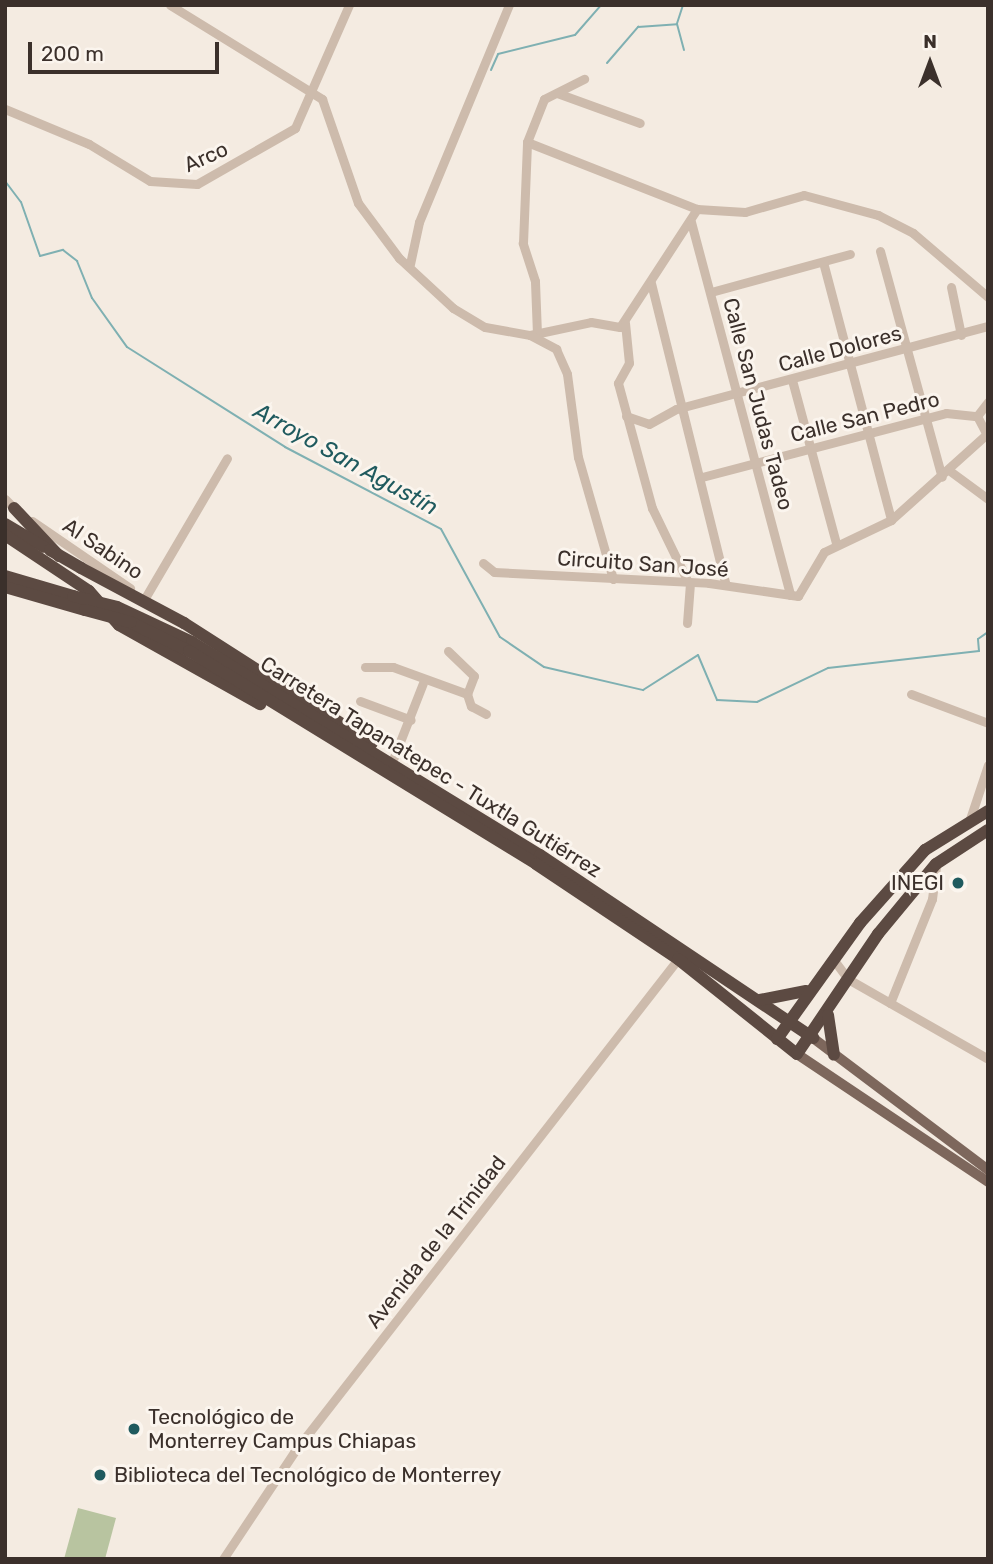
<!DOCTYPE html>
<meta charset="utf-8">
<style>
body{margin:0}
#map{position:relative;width:993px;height:1564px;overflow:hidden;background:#f4ebe1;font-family:Rubik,sans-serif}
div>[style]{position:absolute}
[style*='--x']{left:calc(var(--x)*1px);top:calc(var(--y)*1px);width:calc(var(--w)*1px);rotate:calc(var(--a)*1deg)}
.green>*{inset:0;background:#b8c4a0}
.stream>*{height:2px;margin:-1px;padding:0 1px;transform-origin:1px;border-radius:1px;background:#7fb0b2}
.minor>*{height:9px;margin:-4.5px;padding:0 4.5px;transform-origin:4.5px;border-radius:4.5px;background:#cdbbac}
.major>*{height:10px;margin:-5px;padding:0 5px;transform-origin:5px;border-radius:5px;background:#7d675c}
.highway>*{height:12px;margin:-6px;padding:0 6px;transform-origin:6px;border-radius:6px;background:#5c4a42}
.highway-bridge>*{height:12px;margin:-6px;padding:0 6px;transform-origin:6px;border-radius:6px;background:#5c4a42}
.dots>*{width:19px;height:19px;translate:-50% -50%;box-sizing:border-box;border:4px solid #fbf5ee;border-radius:50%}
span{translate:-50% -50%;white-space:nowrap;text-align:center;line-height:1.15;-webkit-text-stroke:6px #fbf5ee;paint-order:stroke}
.street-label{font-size:21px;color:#3b302b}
.poi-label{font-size:21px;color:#3b302b}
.right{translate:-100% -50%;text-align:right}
.left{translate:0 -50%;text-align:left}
.water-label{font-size:23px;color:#1f5a5e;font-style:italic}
.frame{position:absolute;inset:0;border:7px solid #3b302b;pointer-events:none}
.north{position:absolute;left:895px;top:28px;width:70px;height:70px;-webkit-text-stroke:5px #fbf5ee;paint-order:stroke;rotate:0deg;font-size:19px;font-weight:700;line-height:28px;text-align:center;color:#3b302b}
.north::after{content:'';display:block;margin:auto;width:24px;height:32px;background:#3b302b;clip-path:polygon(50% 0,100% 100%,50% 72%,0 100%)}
.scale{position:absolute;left:28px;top:42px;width:191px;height:32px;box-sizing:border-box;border:4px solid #3b302b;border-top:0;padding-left:9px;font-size:21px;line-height:24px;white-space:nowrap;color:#3b302b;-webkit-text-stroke:5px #fbf5ee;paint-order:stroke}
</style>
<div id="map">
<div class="green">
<i style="clip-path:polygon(78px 1508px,116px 1518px,105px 1559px,64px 1559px)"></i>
</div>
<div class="stream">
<i style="--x:683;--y:5;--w:20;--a:108"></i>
<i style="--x:677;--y:24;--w:27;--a:75"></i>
<i style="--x:607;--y:63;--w:48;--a:-49.3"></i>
<i style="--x:638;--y:27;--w:39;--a:-4"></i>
<i style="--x:491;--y:70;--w:17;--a:-66"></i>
<i style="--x:498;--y:54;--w:79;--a:-13.9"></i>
<i style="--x:575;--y:35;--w:40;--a:-49"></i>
<i style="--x:5;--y:181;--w:26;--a:53"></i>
<i style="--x:21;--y:202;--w:57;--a:70.6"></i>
<i style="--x:40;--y:256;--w:24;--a:-15"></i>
<i style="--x:63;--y:250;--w:18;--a:38"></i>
<i style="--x:77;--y:261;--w:40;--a:68"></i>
<i style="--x:92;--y:298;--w:60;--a:54.5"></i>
<i style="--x:127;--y:347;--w:187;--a:32.3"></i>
<i style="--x:285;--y:447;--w:176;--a:27.7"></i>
<i style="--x:441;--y:529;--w:123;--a:61.4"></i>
<i style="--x:500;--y:637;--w:53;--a:34.3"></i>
<i style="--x:544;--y:667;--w:102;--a:13.1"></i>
<i style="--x:643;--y:690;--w:65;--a:-32.5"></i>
<i style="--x:698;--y:655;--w:49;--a:67.1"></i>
<i style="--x:717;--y:700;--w:40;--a:2.9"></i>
<i style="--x:757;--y:702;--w:79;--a:-25.6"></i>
<i style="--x:828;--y:668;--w:152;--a:-6.4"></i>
<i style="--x:979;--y:651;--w:12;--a:-95"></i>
<i style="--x:978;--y:639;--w:12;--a:-35"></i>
</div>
<div class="minor">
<i style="--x:170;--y:5;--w:179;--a:31.7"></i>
<i style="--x:322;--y:99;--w:110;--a:70.9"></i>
<i style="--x:358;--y:203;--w:69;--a:53.3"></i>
<i style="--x:399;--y:258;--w:74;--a:42.8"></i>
<i style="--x:453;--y:308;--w:37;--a:31"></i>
<i style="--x:485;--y:327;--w:46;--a:10.1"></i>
<i style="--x:530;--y:335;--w:62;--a:-12"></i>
<i style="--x:591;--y:322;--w:29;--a:10"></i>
<i style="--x:620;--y:327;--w:141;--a:-56.9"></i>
<i style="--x:697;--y:209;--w:48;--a:3.6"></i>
<i style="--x:745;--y:212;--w:61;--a:-16.1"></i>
<i style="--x:804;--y:195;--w:77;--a:15.1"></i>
<i style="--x:878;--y:215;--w:39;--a:27"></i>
<i style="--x:913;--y:233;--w:99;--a:40.5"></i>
<i style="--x:557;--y:93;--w:88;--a:19.9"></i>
<i style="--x:5;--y:109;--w:91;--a:22.6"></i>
<i style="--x:89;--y:144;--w:71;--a:31.2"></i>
<i style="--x:150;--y:181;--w:47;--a:3.7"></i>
<i style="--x:197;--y:184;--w:113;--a:-29.7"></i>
<i style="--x:295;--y:128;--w:134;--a:-66.3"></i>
<i style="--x:527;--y:142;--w:183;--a:21.5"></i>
<i style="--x:691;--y:222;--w:386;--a:75.1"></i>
<i style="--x:880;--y:251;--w:234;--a:74.7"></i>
<i style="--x:823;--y:262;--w:267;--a:75.2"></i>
<i style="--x:410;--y:264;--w:43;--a:-77.9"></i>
<i style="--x:419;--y:222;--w:235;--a:-67.5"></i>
<i style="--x:651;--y:283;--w:311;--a:76.1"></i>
<i style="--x:951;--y:287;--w:49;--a:78.2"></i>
<i style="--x:711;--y:292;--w:144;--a:-15.3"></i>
<i style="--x:625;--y:323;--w:40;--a:84.3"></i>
<i style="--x:629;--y:363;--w:23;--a:119"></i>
<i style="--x:618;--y:383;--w:130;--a:74.8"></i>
<i style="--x:652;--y:508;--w:82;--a:64.1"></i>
<i style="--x:537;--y:334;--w:53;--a:-92.2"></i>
<i style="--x:535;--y:281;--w:40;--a:-108"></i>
<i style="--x:523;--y:243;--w:101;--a:-87.7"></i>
<i style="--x:527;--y:142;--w:46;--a:-68.4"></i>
<i style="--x:544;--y:99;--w:45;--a:-26.6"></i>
<i style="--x:530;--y:335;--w:30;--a:28"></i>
<i style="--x:556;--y:349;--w:27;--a:66"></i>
<i style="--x:567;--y:374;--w:84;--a:82.5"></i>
<i style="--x:578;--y:457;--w:127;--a:74"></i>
<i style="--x:792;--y:380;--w:169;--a:74.9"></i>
<i style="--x:626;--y:416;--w:24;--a:19"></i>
<i style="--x:649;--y:424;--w:31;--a:-29"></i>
<i style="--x:676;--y:409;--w:323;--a:-14.9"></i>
<i style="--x:977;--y:416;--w:18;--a:-52"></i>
<i style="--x:950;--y:471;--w:47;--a:36.4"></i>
<i style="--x:702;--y:477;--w:252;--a:-14.7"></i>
<i style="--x:946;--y:413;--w:31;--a:6"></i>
<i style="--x:977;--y:416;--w:19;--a:62"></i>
<i style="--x:5;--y:499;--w:17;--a:45"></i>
<i style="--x:32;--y:521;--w:119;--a:34.4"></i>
<i style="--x:483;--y:563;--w:14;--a:39"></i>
<i style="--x:494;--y:572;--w:215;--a:2.9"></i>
<i style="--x:709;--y:583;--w:90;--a:8.3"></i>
<i style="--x:798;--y:596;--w:51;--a:-59.4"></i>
<i style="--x:824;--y:552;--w:74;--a:-25.5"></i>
<i style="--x:891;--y:520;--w:130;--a:-41.9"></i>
<i style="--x:145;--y:598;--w:162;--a:-59.6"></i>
<i style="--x:687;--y:623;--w:40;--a:-85.7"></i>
<i style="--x:448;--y:651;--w:36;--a:44"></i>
<i style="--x:474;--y:676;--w:19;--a:111"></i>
<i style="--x:365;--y:667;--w:28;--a:0"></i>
<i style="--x:393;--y:667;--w:79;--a:20"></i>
<i style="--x:467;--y:694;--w:13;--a:72"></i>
<i style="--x:471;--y:706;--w:17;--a:28"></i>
<i style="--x:911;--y:694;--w:82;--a:20.6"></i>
<i style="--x:360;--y:701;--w:54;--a:20.4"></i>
<i style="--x:394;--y:757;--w:79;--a:-68.6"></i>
<i style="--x:970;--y:819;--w:57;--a:-71.6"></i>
<i style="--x:833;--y:959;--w:25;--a:53"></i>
<i style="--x:848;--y:979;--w:161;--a:29.7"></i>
<i style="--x:890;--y:1003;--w:112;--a:-68"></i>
<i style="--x:932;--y:899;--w:35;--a:-83"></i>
<i style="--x:223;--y:1559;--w:128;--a:-56.4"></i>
<i style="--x:294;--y:1452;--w:630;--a:-52.09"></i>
</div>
<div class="major">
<i style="--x:813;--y:1038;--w:219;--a:37"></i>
<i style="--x:797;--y:1054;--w:230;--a:33.8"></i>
</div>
<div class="highway">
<i style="--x:14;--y:508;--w:66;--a:46.8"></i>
<i style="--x:5;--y:524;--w:45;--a:30.5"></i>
<i style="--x:5;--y:535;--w:101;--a:33.7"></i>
<i style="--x:89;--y:591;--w:45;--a:48.6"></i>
<i style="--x:119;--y:625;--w:162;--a:29.3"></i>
<i style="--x:81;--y:568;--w:117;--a:28.1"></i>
<i style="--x:184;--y:623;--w:223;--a:32.6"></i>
<i style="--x:5;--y:576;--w:71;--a:16.4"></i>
<i style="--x:5;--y:587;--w:83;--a:16"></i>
<i style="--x:117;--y:607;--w:83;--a:25"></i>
<i style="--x:192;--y:642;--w:408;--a:31.5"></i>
<i style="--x:540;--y:855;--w:329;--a:33.8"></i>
<i style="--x:130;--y:622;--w:66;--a:26.2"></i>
<i style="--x:189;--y:651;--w:407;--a:31.5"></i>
<i style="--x:536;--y:864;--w:171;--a:33.8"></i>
<i style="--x:678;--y:959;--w:152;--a:38.6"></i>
<i style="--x:797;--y:1054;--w:145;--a:-56"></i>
<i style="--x:878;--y:934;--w:91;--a:-50.4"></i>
<i style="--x:936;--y:864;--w:62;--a:-33.2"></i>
<i style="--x:760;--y:1000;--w:47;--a:-11.1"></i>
<i style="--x:828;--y:1015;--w:40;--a:81.5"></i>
<i style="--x:777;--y:1039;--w:143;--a:-54.4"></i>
<i style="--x:860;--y:923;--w:98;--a:-48.3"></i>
<i style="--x:925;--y:850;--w:74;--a:-31.8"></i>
</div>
<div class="highway-bridge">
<i style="--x:50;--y:550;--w:36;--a:30"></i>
<i style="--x:73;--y:596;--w:45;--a:14"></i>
<i style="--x:85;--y:610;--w:47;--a:14.9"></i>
</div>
<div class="dots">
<i style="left:958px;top:883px;background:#1f5a5e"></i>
<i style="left:134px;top:1429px;background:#1f5a5e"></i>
<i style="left:100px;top:1475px;background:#1f5a5e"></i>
</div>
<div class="street-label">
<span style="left:206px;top:157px;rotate:-24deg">Arco</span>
<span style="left:840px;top:349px;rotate:-15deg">Calle Dolores</span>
<span style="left:758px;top:404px;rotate:75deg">Calle San Judas Tadeo</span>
<span style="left:865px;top:417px;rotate:-14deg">Calle San Pedro</span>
<span style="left:103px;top:549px;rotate:34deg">Al Sabino</span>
<span style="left:643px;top:564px;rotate:4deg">Circuito San José</span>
<span style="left:431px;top:767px;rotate:32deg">Carretera Tapanatepec - Tuxtla Gutiérrez</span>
<span style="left:436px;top:1242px;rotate:-52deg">Avenida de la Trinidad</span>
</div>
<div class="poi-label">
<span class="right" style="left:944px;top:883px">INEGI</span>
<span class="left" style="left:148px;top:1429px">Tecnológico de<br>Monterrey Campus Chiapas</span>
<span class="left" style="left:114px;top:1475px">Biblioteca del Tecnológico de Monterrey</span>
</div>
<div class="water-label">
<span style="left:346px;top:459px;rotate:29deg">Arroyo San Agustín</span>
</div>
<div class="frame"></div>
<div class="north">N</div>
<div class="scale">200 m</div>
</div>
